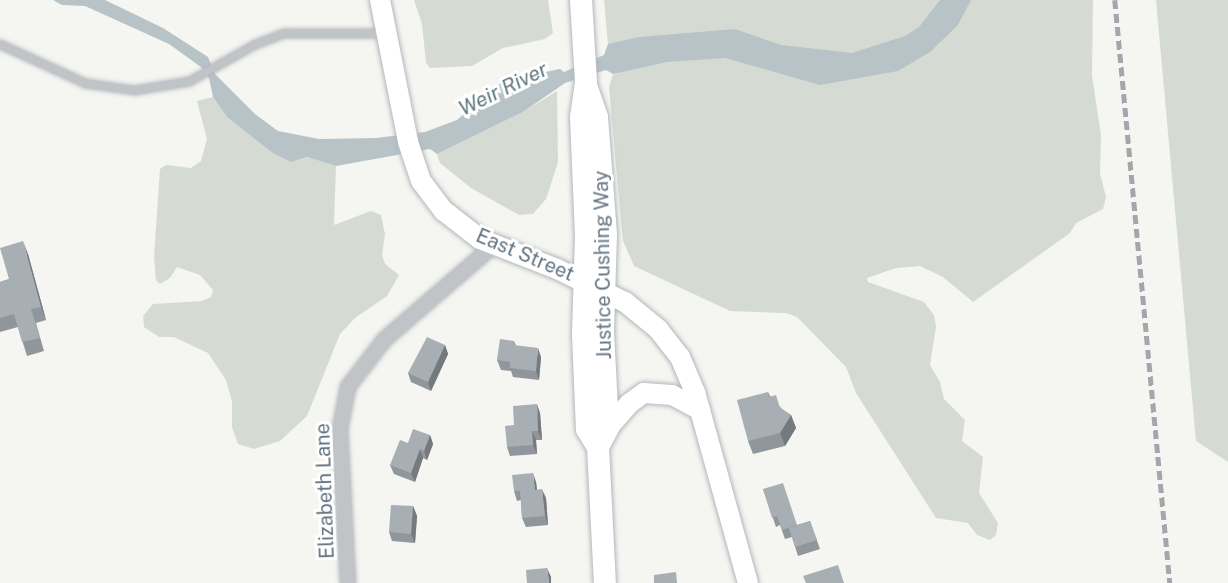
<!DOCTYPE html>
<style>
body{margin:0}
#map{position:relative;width:1228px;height:583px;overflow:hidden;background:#f5f5f1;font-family:"Public Sans",sans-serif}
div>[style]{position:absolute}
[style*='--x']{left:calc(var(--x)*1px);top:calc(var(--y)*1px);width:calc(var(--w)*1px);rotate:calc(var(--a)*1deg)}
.green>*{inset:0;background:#d5dbd2}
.water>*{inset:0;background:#b7c3c7}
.roads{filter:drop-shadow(0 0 2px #b2b7bc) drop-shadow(0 0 2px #b2b7bc)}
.lane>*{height:7px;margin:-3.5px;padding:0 3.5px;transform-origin:3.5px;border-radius:3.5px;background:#c0c4c7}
.street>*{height:14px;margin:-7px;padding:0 7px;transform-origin:7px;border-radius:7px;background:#c0c4c7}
.secondary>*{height:20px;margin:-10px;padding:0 10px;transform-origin:10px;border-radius:10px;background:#fff}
.primary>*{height:22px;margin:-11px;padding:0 11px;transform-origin:11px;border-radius:11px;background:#fff}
.rail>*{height:4.5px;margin-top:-2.25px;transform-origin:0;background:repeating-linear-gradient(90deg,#a1a7ac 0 9px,transparent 0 13.5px)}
.wall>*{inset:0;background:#90969b}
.shaded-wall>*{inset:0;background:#757a7e}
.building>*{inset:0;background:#a7afb4}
span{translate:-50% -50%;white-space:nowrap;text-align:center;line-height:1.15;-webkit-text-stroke:6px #fff;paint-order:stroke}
.street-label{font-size:20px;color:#647482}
.water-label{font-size:21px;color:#5f777f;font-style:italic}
</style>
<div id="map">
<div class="green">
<i style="clip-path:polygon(548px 0,553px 33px,545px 39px,503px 48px,472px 66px,430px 68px,426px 63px,422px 24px,414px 0)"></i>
<i style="clip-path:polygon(604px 0,1093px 0,1092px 75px,1101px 136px,1100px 174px,1106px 197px,1103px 209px,1076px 223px,1070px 233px,973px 302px,943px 277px,920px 266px,896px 268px,867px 278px,868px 282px,924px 302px,934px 315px,936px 327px,930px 365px,940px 382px,944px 399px,965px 420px,962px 441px,983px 457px,979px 493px,998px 523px,996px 535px,990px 540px,977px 535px,968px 523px,936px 518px,856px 393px,846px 367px,797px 317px,786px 313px,730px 311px,634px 266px,623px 241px,620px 210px,609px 87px,613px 74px,618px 73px,616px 43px,608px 44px)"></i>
<i style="clip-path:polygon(1156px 0,1228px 0,1228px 462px,1196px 441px)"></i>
<i style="clip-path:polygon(557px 91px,558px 162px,546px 199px,533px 214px,519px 215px,471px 188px,440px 163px,437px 154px,523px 112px)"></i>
<i style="clip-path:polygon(213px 97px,227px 117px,291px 162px,307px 157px,336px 166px,334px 225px,371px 211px,381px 215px,385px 234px,382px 255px,385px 264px,399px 275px,387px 296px,355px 318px,340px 334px,307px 416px,280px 441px,254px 449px,238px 444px,232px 427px,232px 401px,226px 380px,208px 353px,174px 337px,159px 337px,144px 327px,143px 316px,153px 304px,202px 301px,211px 297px,213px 290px,200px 275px,177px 267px,170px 278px,160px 284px,156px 280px,154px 257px,160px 169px,166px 165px,191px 168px,201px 161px,207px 139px,197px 101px)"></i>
</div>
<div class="water">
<i style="clip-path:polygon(53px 0,105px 0,163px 28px,208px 57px,215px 74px,255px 114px,278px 131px,319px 139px,376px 138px,425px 132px,457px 120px,503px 81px,560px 69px,564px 72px,604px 55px,608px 44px,639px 37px,735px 29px,781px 45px,852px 53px,905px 36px,919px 27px,940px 0,971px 0,958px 25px,930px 52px,898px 71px,820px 85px,725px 58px,667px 62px,613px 74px,606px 70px,565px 83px,523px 112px,437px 154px,430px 149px,336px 166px,307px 157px,291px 162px,273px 153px,227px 117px,213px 97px,209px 78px,201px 67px,169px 44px,85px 6px,62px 5px)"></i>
</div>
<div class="roads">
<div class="lane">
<i style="--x:0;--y:44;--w:94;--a:24.6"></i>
<i style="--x:85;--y:83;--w:49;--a:8.1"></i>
<i style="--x:134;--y:90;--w:56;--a:-9.3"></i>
<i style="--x:189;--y:81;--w:76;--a:-29.3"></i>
<i style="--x:255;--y:44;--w:31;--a:-21"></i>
<i style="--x:284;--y:33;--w:99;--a:0"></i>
</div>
<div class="street">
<i style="--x:348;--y:583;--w:154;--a:-93"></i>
<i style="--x:340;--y:429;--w:43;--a:-79.2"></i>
<i style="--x:348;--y:387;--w:59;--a:-52.5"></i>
<i style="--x:384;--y:340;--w:145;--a:-40.8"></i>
</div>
<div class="secondary">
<i style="--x:380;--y:0;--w:145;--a:78.8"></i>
<i style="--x:408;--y:142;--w:41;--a:71.6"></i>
<i style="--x:421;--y:181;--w:38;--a:53"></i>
<i style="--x:444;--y:211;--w:46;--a:37.9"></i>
<i style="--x:480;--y:239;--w:83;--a:21.3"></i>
<i style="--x:557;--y:269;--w:76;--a:25.9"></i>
<i style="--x:625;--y:302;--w:43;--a:39.3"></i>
<i style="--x:658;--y:329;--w:36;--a:52"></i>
<i style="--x:680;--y:357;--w:38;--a:67"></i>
<i style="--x:695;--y:392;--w:198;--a:74.5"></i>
<i style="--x:608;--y:428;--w:33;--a:-49"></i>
<i style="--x:630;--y:403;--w:17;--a:-36"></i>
<i style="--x:644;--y:393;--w:28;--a:4"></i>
<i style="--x:672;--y:395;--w:32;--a:28"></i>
</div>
<div class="primary">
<i style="--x:581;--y:0;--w:82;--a:86.5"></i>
<i style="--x:586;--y:82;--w:35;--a:98"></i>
<i style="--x:581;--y:117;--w:120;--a:87.6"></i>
<i style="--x:586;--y:237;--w:98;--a:91.8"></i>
<i style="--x:583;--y:335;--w:94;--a:87.6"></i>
<i style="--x:587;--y:429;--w:21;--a:59"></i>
<i style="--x:598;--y:447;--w:136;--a:87.1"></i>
<i style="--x:587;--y:88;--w:31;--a:71"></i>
<i style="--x:597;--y:117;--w:118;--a:85.6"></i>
<i style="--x:606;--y:235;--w:97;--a:91.8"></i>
<i style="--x:603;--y:332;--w:96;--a:87"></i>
<i style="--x:608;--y:428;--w:21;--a:118"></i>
</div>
</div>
<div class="rail">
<i style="--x:1115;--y:0;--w:586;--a:84.61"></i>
</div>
<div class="wall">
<i style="clip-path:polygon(28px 254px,46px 320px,36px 323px,44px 351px,27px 356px,18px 327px,0 332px,0 282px,9px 279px)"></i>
<i style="clip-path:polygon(514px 341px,516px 346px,541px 357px,539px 380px,513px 377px,511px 371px,501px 370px,497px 360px)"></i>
<i style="clip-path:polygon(445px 345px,448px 354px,431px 391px,411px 382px,408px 373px)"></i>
<i style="clip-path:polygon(768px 392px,770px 396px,782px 409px,791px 415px,796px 428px,785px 446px,753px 454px,748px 441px)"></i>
<i style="clip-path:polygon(540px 413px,542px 440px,536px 440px,537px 454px,510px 456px,507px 447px,514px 425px)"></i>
<i style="clip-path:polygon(430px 435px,433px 444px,427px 460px,423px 458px,415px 482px,394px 474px,390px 465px,408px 443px)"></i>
<i style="clip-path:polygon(536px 482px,537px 490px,546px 498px,548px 525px,526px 527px,522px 518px,521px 500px,517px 501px,514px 491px)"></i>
<i style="clip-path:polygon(763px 489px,797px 525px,810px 521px,820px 549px,798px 556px,792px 537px,785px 539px,780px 525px,776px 527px)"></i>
<i style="clip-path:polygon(413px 506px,417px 516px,415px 543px,392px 541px,389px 532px)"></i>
</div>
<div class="shaded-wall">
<i style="clip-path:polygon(23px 241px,28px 254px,46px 320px,41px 307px)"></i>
<i style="clip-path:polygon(445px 345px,448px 354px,431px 391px,428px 382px)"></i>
<i style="clip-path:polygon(538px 348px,541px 357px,539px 380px,536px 371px)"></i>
<i style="clip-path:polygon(537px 404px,540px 413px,542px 440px,538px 431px)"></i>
<i style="clip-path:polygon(791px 415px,796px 428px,785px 446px,780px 433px)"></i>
<i style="clip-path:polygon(532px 431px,536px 440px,537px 454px,533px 445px)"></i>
<i style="clip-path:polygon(430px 435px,433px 444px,427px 460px,424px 451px)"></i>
<i style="clip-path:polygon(420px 449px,423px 458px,415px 482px,411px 473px)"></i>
<i style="clip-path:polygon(533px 473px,536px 482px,538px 499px,535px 490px)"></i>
<i style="clip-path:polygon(542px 489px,546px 498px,548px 525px,545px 516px)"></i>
<i style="clip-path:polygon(413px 506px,417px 516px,415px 543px,411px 534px)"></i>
<i style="clip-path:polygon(547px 568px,551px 577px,551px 583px,549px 583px)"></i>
</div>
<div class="building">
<i style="clip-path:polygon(23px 241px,41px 307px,31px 309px,40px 338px,22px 342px,14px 314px,0 318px,0 282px,9px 279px,0 248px)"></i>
<i style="clip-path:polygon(427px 337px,445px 345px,428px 382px,408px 373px)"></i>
<i style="clip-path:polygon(500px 339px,514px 341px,514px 345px,538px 348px,536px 371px,510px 368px,510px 362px,497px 360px)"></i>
<i style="clip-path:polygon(768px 392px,769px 397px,776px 395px,780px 408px,791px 415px,780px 433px,748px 441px,737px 400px)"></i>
<i style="clip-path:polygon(537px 404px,538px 431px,532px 431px,533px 445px,507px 447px,505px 426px,514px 425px,513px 406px)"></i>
<i style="clip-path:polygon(413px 429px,430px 435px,424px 451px,420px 449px,411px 473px,390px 465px,400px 440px,408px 443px)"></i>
<i style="clip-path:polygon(533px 473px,535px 490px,542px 489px,545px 516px,522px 518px,520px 491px,514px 491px,512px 475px)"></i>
<i style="clip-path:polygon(783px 483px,797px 525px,782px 530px,777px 516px,772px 518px,763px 489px)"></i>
<i style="clip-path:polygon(391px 505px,413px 506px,411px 534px,389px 532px)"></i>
<i style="clip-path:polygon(810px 521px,817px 540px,795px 547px,789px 528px)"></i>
<i style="clip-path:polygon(838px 565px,844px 583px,806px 583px,803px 576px)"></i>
<i style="clip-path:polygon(547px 568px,549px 583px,527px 583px,526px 570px)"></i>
<i style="clip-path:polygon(676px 572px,677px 583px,654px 583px,654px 575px)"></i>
</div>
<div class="street-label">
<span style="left:525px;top:255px;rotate:23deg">East Street</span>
<span style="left:603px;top:265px;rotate:-91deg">Justice Cushing Way</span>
<span style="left:325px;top:491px;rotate:-92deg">Elizabeth Lane</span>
</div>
<div class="water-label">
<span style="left:503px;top:89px;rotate:-26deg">Weir River</span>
</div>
</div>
